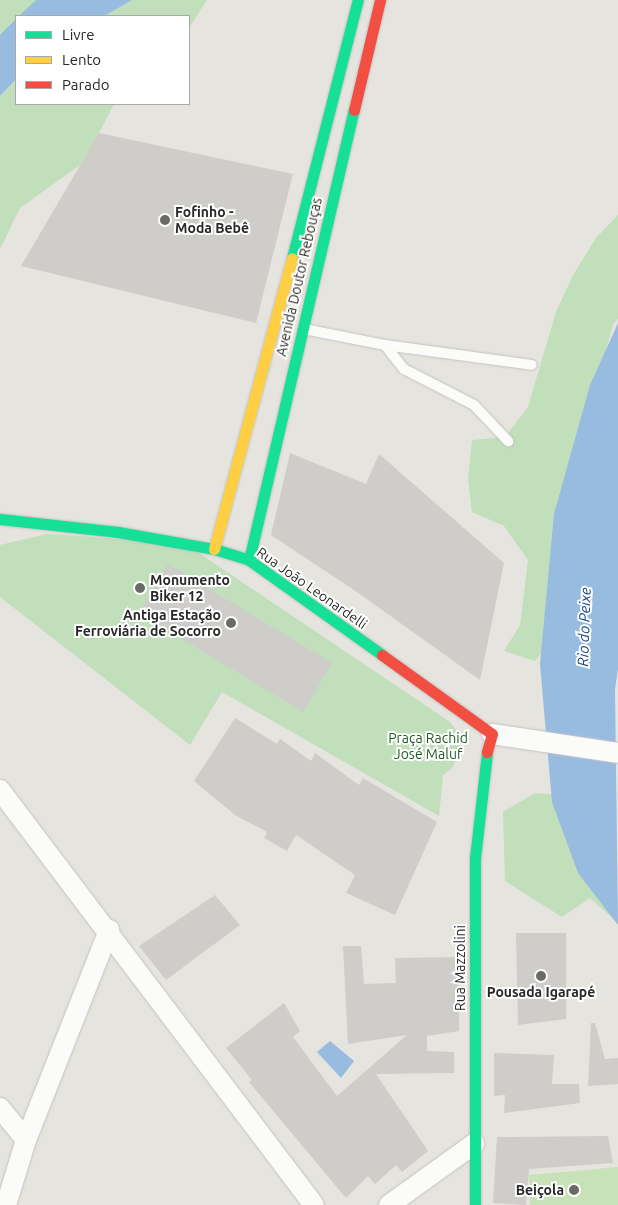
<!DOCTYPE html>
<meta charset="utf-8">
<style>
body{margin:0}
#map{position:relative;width:618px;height:1205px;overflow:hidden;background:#e6e4de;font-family:Ubuntu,sans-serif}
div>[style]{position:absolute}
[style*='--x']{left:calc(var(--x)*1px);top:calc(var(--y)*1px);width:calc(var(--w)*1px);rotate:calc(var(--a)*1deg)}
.green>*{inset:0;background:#c0dfba}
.pitch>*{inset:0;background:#c8e2b8}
.water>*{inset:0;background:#98bbe0}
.building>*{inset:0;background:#cfcdc9}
.roads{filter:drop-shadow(0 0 1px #c4c3c3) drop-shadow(0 0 1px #c4c3c3)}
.lane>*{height:10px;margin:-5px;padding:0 5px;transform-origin:5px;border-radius:5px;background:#fbfbfa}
.street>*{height:20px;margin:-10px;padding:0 10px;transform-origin:10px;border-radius:10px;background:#fbfbfa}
.fast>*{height:11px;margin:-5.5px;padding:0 5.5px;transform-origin:5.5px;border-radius:5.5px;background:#16e098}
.slow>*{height:11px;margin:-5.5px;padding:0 5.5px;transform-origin:5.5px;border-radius:5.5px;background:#ffcf43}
.jam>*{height:11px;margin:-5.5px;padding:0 5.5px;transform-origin:5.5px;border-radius:5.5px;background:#f24e42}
.dots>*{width:14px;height:14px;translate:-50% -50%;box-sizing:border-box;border:2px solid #fff;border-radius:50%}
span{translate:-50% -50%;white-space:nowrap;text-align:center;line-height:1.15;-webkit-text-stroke:4px #fff;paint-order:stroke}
.poi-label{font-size:14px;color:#282828;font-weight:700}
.left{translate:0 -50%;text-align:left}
.right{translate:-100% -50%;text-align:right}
.street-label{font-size:14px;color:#282828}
.park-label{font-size:14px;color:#205c23}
.water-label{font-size:15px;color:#1a4689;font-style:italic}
.legend{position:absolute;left:15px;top:15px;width:175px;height:90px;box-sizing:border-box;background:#fff;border:1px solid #a9a9a9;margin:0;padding:6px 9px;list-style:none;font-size:15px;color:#282828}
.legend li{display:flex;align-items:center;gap:10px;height:25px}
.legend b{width:25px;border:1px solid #a9a9a9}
</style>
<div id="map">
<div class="green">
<i style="clip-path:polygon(0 0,207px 0,189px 28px,189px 16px,16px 16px,16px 104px,114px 104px,84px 162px,20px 208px,0 249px)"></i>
<i style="clip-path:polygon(618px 215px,618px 319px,613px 324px,573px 476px,558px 631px,535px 661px,504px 651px,520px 625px,528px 560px,504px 526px,472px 512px,468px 479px,472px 440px,505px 437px,528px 407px,556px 312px,573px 275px,596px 238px)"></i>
<i style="clip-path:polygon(47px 534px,184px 543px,450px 722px,456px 730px,461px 749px,452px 768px,443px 775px,439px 816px,222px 692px,190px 745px,0 597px,0 545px)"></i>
<i style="clip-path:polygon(535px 793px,570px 796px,618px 923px,590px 898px,562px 917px,505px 881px,503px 812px)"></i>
</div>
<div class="pitch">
<i style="clip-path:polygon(618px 1167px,618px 1205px,530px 1205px,529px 1175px)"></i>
</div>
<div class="water">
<i style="clip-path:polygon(36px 0,132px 0,104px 16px,19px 16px)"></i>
<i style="clip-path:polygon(16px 19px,16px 79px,0 96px,0 35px)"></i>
<i style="clip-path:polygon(618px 323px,618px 669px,615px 689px,618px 925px,578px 873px,552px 802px,540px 664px,554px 514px,590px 385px)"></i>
<i style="clip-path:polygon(330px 1041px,354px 1061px,341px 1078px,317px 1052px)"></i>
</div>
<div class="building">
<i style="clip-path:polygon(99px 133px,293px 174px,256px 323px,21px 266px)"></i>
<i style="clip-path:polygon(290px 453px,366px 484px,379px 454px,504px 563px,480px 680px,357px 592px,271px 535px)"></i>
<i style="clip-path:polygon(168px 564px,332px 663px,303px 712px,139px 613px)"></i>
<i style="clip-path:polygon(235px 718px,277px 744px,280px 739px,311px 761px,315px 753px,359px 785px,363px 778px,437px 822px,395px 915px,346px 893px,355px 875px,296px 835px,287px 851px,264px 838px,267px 832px,235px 815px,194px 781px)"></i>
<i style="clip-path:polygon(215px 895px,240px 925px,166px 980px,139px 946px)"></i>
<i style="clip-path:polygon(516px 933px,566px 933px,566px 1019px,518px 1025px)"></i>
<i style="clip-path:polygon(343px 946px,361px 946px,364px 984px,396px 983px,395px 958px,459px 957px,459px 1031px,427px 1036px,427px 1051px,454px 1052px,454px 1073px,376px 1074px,428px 1151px,402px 1172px,396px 1165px,375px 1184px,368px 1176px,346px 1198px,249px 1082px,252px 1080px,226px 1048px,284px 1003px,300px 1031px,293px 1037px,337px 1096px,407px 1035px,348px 1044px)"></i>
<i style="clip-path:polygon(591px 1023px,595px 1023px,605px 1059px,618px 1058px,618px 1084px,588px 1086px)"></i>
<i style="clip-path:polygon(494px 1053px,554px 1055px,552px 1084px,579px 1084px,580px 1103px,504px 1113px,505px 1095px,494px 1096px)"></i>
<i style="clip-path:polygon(608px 1136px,613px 1163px,529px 1169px,526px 1205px,493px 1203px,497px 1137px)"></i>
</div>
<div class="roads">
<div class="lane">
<i style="--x:304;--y:329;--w:83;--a:11.2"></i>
<i style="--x:385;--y:345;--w:148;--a:7.7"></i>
<i style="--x:385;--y:345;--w:31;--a:52"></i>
<i style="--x:404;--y:369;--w:79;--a:27.2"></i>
<i style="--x:474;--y:405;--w:50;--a:46.6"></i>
</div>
<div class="street">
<i style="--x:492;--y:734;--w:127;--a:8.6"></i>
<i style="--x:0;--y:790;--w:520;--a:52.89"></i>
<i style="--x:0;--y:1108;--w:41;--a:50.9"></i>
<i style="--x:6;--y:1205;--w:68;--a:-72.9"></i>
<i style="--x:26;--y:1140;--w:226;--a:-68.4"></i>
<i style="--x:389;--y:1205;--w:105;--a:-35.7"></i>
</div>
<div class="fast">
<i style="--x:292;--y:258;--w:266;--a:-75.7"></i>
<i style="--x:0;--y:519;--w:119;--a:6.3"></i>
<i style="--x:118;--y:532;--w:97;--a:10"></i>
<i style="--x:214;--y:549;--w:37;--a:17"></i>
<i style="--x:249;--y:560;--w:163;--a:35.5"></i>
<i style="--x:249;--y:560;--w:462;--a:-76.9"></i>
<i style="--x:475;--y:1205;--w:347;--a:-90"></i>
<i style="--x:475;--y:858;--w:107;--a:-83.5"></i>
</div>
<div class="slow">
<i style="--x:214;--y:549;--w:301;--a:-75"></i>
</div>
<div class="jam">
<i style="--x:354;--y:110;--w:113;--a:-76.7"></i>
<i style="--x:382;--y:655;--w:135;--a:35.7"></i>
<i style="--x:492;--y:734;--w:19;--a:106"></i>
</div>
</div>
<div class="dots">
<i style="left:165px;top:220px;background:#6a6a68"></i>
<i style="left:140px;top:588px;background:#6a6a68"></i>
<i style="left:231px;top:623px;background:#6a6a68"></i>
<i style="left:541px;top:976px;background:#6a6a68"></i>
<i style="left:574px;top:1190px;background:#6a6a68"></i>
</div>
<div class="poi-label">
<span class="left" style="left:175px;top:220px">Fofinho -<br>Moda Bebê</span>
<span class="left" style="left:150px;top:588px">Monumento<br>Biker 12</span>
<span class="right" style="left:221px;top:623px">Antiga Estação<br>Ferroviária de Socorro</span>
<span style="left:541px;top:992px">Pousada Igarapé</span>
<span class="right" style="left:564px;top:1190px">Beiçola</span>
</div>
<div class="street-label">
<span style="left:299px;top:277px;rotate:-77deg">Avenida Doutor Rebouças</span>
<span style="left:312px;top:588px;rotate:35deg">Rua João Leonardelli</span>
<span style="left:460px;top:968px;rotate:-90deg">Rua Mazzolini</span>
</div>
<div class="park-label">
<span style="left:428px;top:746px">Praça Rachid<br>José Maluf</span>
</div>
<div class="water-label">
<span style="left:584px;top:627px;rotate:-88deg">Rio do Peixe</span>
</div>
<ul class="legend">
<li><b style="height:6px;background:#16e098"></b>Livre</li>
<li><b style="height:6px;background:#ffcf43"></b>Lento</li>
<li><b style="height:6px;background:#f24e42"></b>Parado</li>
</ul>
</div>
